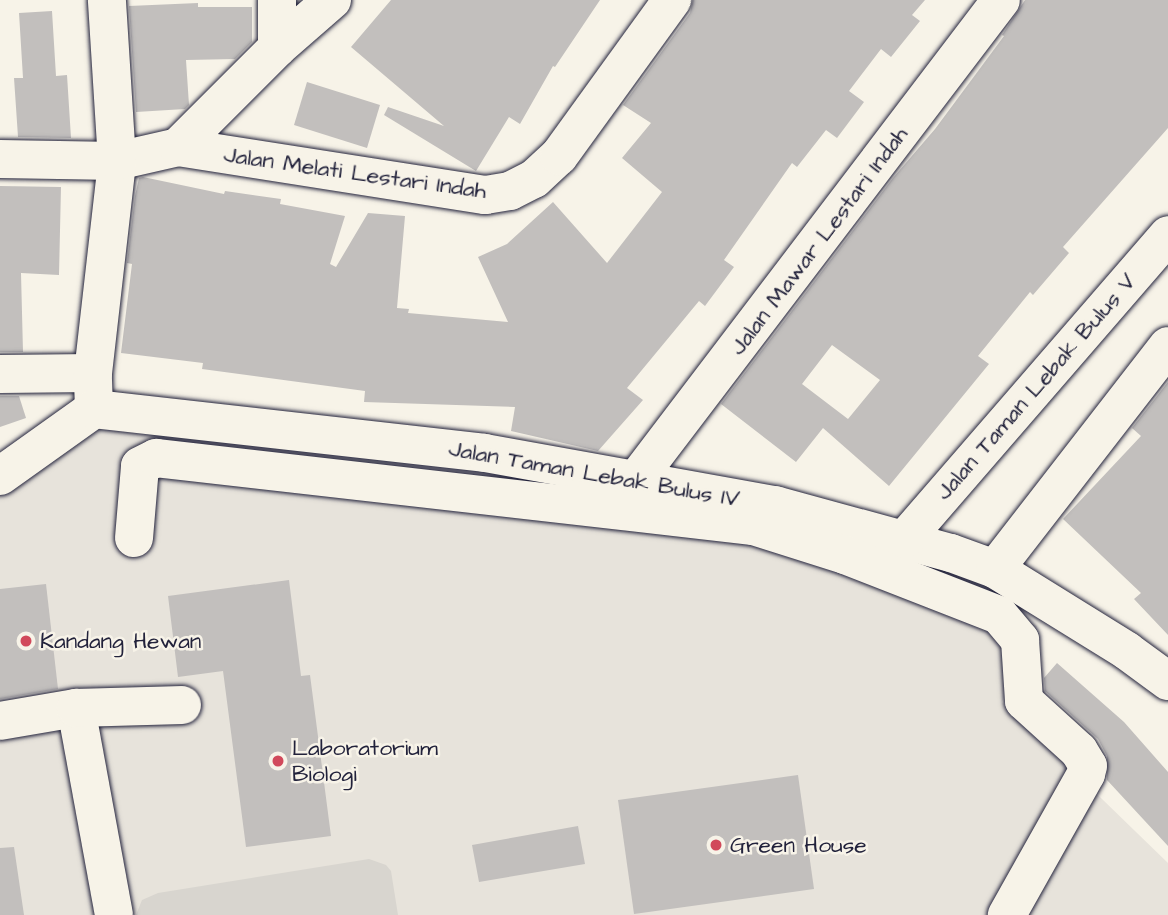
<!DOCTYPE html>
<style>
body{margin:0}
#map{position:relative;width:1168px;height:915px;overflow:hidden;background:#f7f3e8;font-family:"Architects Daughter",sans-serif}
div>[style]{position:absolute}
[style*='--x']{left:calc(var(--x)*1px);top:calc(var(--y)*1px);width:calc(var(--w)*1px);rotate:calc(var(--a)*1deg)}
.built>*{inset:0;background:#e7e3db}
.green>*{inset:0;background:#d8d5cf}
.building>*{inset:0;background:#c2bfbd}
.roads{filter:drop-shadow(0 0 2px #22223b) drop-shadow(0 0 2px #22223b)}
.minor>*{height:38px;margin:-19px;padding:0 19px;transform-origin:19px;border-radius:19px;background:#f7f3e8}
.dots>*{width:19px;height:19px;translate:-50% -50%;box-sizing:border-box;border:4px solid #f7f3e8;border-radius:50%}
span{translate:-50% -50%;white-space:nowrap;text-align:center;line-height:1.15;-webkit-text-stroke:5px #f7f3e8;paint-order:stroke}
.street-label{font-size:23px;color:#22223b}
.poi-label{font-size:23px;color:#22223b}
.left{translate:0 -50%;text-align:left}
</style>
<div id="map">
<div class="built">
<i style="clip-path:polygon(102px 429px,854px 535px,1037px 626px,1002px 702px,1168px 863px,1168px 915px,0 915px,0 472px,9px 465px)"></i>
</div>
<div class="green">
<i style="clip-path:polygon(369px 859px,386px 865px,391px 871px,398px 915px,136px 915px,142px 900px,158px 893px)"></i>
</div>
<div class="building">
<i style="clip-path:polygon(391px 0,600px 0,555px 67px,553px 66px,520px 124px,509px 117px,476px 171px,384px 115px,388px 107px,444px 126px,351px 47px)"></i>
<i style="clip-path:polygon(693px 0,925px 0,912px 15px,920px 21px,891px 57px,881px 49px,849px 91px,864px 102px,837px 138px,826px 130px,797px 167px,792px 163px,724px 260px,734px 267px,705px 306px,699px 301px,627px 388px,643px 400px,598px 451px,511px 431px,515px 407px,364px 402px,365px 391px,202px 369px,203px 363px,121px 353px,132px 264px,127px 263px,135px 196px,139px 178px,143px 177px,224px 194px,225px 191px,281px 199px,280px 204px,345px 216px,330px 264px,336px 267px,368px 213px,405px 216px,397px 308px,409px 309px,408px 313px,508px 322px,478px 257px,507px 244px,553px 202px,607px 263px,662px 192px,622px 158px,651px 123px,623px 105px,690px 13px)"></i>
<i style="clip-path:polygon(evenodd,1025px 0,1168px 0,1168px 128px,1063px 247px,1069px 253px,1033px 295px,1030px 292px,978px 356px,989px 364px,889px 486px,823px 428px,796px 462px,721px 404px,893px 178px,935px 129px,1004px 36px,1002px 35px,1025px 0,832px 345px,880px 380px,848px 419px,802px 384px,832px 345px)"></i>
<i style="clip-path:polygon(198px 3px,198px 7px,252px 7px,252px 42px,235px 59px,186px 60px,189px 105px,185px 109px,136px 112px,129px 6px)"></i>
<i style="clip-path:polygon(52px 11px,56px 76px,67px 75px,71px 138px,18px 137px,14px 78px,23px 78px,19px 13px)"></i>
<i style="clip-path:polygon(307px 82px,380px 105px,367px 148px,294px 125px)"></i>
<i style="clip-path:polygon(0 186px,61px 187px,59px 275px,21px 273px,23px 352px,0 352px)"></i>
<i style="clip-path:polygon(1168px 382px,1168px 635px,1134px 599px,1141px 593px,1063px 519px,1141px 436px,1132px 428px)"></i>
<i style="clip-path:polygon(0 396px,19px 396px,26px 418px,0 427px)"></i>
<i style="clip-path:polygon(289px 580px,301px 676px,310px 675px,331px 836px,246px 847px,223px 671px,178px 677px,168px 596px)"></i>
<i style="clip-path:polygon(46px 584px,58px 689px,0 699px,0 589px)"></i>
<i style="clip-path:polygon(1057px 663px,1124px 722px,1168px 772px,1168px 846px,1107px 780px,1107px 756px,1098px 739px,1045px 691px,1044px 678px)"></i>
<i style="clip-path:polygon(798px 775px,814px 889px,634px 914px,618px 800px)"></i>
<i style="clip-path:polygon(578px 826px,585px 864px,479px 882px,472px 845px)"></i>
<i style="clip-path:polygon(14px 847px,24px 915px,0 915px,0 848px)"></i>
</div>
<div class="roads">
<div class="minor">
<i style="--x:277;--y:0;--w:48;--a:90"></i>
<i style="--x:178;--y:147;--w:140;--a:-45"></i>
<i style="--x:277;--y:48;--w:73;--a:-41.1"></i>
<i style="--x:0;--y:159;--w:117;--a:1"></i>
<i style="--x:117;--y:161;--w:63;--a:-12.9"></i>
<i style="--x:178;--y:147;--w:311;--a:8.9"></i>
<i style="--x:485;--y:195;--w:25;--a:-9"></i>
<i style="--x:510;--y:191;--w:27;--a:-27"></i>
<i style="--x:534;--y:179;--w:34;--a:-43"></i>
<i style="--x:559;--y:156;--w:193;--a:-54.1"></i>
<i style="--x:0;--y:374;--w:93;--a:-0.6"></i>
<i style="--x:94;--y:409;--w:36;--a:-92"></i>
<i style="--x:93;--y:373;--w:213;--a:-83.5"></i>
<i style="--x:117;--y:161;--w:161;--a:-93.6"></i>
<i style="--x:0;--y:476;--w:115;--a:-35.5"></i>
<i style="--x:94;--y:409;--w:393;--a:6.4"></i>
<i style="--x:485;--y:453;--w:295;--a:10.2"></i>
<i style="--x:775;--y:505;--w:182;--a:15.3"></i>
<i style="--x:951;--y:553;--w:47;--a:20"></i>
<i style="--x:995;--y:569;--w:155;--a:31.8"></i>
<i style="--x:1127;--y:651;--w:51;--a:36.2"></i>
<i style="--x:635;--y:481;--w:604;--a:-52.73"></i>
<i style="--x:134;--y:538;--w:72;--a:-85.2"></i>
<i style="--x:140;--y:466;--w:18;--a:-27"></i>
<i style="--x:156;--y:458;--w:601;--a:6.5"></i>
<i style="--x:753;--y:526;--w:96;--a:17.5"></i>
<i style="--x:845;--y:555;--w:165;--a:21.3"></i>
<i style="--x:999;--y:615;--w:33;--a:50"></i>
<i style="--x:1020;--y:640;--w:61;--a:86.2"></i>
<i style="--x:1024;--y:701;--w:74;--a:42.3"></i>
<i style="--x:1079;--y:751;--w:17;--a:59"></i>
<i style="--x:1088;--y:766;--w:8;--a:104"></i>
<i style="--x:1086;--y:774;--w:162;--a:119.3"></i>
<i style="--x:905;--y:539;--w:402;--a:-49.1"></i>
<i style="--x:995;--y:569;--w:282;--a:-52.2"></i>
<i style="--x:0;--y:721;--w:77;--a:-9.7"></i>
<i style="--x:114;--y:915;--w:210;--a:-100.4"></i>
<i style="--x:76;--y:708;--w:106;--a:-1.6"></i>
</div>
</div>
<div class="dots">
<i style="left:26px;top:641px;background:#d1495b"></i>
<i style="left:278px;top:761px;background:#d1495b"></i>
<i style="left:716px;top:845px;background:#d1495b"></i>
</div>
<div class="street-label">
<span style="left:355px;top:173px;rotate:8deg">Jalan Melati Lestari Indah</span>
<span style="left:819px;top:241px;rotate:-53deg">Jalan Mawar Lestari Indah</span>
<span style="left:1036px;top:387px;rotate:-49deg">Jalan Taman Lebak Bulus V</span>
<span style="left:594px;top:474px;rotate:10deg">Jalan Taman Lebak Bulus IV</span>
</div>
<div class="poi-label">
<span class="left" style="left:40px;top:641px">Kandang Hewan</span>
<span class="left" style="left:292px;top:761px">Laboratorium<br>Biologi</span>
<span class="left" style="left:730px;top:845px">Green House</span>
</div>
</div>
